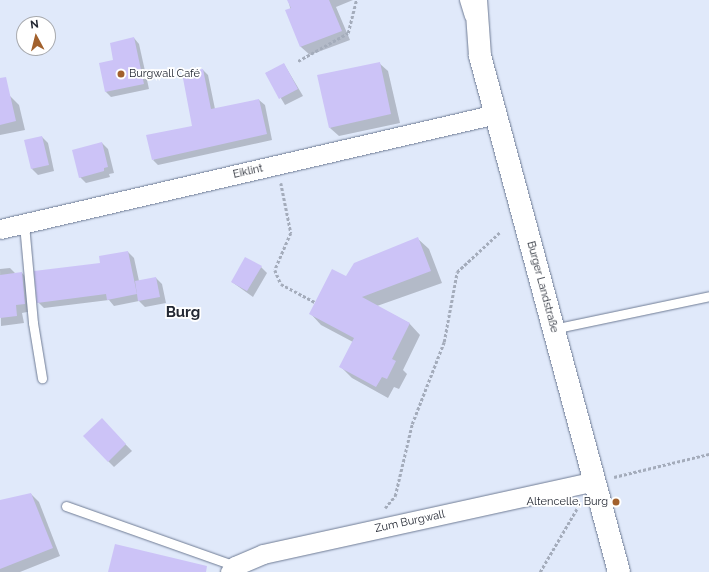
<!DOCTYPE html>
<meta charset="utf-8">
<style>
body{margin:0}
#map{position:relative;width:709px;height:572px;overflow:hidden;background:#e0e9fa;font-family:Raleway,sans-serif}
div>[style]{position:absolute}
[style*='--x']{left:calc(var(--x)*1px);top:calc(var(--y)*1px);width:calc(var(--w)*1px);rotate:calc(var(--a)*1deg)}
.shadow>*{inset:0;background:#0003}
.building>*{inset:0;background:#ccc3f7}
.path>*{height:2.5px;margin-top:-1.25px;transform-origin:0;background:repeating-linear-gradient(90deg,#a4acbb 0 3px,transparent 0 5px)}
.roads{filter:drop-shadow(0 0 1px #6e7b94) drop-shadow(0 0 1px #6e7b94)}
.service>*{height:9px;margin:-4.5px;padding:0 4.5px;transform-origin:4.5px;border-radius:4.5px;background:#fff}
.minor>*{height:19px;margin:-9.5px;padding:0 9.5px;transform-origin:9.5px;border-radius:9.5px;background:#fff}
.tertiary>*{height:22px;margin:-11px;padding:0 11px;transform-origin:11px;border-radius:11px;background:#fff}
.dots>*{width:11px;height:11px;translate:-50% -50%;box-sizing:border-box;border:2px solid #fff;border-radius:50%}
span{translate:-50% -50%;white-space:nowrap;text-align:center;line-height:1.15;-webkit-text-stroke:3.5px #fff;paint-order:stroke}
.poi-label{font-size:11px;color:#232833}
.left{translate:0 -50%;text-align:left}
.right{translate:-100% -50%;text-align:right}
.street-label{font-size:11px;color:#232833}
.district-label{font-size:15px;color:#232833;font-weight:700}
.north{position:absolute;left:16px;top:16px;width:40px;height:40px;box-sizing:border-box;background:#fff;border:1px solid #a7a9ad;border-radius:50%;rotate:353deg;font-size:11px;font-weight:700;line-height:16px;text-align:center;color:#232833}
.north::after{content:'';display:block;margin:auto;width:14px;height:18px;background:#a2612d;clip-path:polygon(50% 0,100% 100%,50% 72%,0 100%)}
</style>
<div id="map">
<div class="shadow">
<i style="clip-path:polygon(288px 0,353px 0,336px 7px,350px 40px,310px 55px,301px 47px)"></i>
<i style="clip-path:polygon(134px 38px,139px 44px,149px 89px,111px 97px,106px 92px,115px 61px)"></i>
<i style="clip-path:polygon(379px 63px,388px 71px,400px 123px,339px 136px,330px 128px)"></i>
<i style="clip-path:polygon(284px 64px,303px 96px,285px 105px,266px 73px)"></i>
<i style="clip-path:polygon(203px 70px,208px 75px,215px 109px,259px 100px,265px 105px,272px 140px,158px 165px,153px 160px,194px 127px)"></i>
<i style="clip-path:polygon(10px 96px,19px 105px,25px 130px,0 135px,0 98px)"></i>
<i style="clip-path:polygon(42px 137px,48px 143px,54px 171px,38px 175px,32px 169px)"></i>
<i style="clip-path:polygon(102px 143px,108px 149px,114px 173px,109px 174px,110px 177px,86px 183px,80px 177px)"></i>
<i style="clip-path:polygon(417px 238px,429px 249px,442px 283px,377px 306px,409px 323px,420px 335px,403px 370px,407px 374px,399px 389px,394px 387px,388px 398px,352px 378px,341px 367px,353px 342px,321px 325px,310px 313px,347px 278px)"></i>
<i style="clip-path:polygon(128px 252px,134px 258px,139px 281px,156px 278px,162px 284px,166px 303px,145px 307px,139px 301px,114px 306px,109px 300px,44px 308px,38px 302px,101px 264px)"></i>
<i style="clip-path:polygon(261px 267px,267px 273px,253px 297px,232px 282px)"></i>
<i style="clip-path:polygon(10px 268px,16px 274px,22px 273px,29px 281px,32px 311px,22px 313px,24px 323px,1px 326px,0 269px)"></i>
<i style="clip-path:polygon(102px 420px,132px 451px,114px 467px,108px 461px)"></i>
<i style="clip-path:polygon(31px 494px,39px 502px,60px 556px,20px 572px,0 572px,0 501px)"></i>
</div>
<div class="building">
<i style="clip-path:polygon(287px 0,329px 0,342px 31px,300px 47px,285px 10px,291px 8px)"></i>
<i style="clip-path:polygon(134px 37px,144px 84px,105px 92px,99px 63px,113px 60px,110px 43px)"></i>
<i style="clip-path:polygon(380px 62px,391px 114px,329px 128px,317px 75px)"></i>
<i style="clip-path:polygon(284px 63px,298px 89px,279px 99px,265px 73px)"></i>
<i style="clip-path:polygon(203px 69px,211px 109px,259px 99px,267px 134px,152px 160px,146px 135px,192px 126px,182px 73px)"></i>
<i style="clip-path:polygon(6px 77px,16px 121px,0 125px,0 78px)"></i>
<i style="clip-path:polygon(42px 136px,49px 165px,31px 169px,24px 140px)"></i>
<i style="clip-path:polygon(102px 142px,108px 167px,104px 168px,104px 171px,79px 178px,72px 150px)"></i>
<i style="clip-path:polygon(418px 237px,431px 271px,362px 297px,410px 323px,392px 359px,396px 361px,387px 379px,382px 377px,376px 387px,339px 367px,354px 338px,309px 314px,332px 269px,346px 276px,354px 263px)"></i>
<i style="clip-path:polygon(128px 251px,137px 294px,107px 300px,106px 294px,37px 303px,34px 271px,100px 263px,99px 256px)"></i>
<i style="clip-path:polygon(245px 257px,262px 266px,247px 291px,231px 282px)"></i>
<i style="clip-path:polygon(22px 272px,25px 304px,16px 305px,17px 316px,0 318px,0 275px)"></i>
<i style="clip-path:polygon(156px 277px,160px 297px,138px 301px,135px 281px)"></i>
<i style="clip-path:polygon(102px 418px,126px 444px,108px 462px,83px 436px)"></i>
<i style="clip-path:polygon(31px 493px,53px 548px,0 569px,0 500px)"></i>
<i style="clip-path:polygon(115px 544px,207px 566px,206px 572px,108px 572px)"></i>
</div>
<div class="path">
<i style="--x:298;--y:61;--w:57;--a:-29.2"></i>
<i style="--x:348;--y:33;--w:34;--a:-76"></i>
<i style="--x:281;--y:183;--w:51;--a:78.7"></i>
<i style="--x:291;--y:233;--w:40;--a:113.4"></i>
<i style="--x:275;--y:270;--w:15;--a:67"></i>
<i style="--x:281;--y:284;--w:38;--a:28"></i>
<i style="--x:614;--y:477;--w:98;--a:-13.6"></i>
<i style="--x:385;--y:508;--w:16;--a:-50"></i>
<i style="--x:395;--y:496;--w:74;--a:-76.7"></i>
<i style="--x:412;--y:424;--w:88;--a:-68.7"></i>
<i style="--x:444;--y:342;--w:71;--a:-79.5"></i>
<i style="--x:457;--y:272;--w:59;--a:-42.9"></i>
<i style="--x:540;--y:572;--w:78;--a:-59.8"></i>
</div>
<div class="roads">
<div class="service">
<i style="--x:464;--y:0;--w:17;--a:73"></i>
<i style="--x:24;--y:224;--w:99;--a:84.8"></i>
<i style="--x:33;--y:323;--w:56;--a:80.7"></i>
<i style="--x:553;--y:329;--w:159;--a:-11.9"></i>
<i style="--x:66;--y:506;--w:179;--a:19.5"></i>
</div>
<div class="minor">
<i style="--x:0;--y:229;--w:509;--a:-13.05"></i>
<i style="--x:230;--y:572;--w:8;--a:-50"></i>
<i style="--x:235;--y:566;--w:30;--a:-23"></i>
<i style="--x:263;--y:554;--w:339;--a:-12.4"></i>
</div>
<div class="tertiary">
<i style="--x:476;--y:0;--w:56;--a:85.9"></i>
<i style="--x:480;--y:56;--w:534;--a:74.92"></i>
</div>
</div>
<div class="dots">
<i style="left:121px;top:74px;background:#a2612d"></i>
<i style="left:616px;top:502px;background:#a2612d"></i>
</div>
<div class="poi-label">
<span class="left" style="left:129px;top:74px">Burgwall Café</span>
<span class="right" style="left:608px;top:502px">Altencelle, Burg</span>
</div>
<div class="street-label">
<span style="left:248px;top:172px;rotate:-13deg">Eiklint</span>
<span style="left:542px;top:287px;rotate:75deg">Burger Landstraße</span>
<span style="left:410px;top:522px;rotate:-12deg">Zum Burgwall</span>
</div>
<div class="district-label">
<span style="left:183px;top:313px">Burg</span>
</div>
<div class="north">N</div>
</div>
